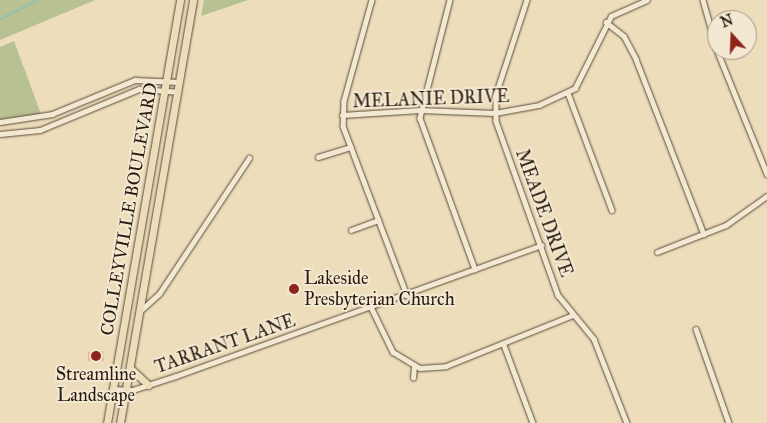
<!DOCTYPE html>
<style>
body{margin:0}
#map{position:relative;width:767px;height:423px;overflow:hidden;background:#edddbb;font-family:"IM FELL Great Primer",serif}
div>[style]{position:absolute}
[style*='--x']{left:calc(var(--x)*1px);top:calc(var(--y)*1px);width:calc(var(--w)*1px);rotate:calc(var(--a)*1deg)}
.green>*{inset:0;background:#b7c191}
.stream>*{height:2px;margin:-1px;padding:0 1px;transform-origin:1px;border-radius:1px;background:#99bbb3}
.building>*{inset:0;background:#e8b39d}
.roads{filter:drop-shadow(0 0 1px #5a4a39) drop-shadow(0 0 1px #5a4a39)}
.street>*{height:4.5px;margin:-2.25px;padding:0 2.25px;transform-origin:2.25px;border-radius:2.25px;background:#f3e9d3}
.primary>*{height:7px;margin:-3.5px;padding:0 3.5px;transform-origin:3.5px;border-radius:3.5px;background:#edddbb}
.dots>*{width:14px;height:14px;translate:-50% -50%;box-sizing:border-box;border:2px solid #f3e9d3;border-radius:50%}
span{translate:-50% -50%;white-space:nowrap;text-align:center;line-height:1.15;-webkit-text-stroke:4px #f3e9d3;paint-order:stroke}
.street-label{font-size:18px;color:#29190e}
.poi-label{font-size:18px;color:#29190e}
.left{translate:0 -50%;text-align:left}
.north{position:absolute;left:707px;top:10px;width:50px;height:50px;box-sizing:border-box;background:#f3e9d3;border:1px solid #a29684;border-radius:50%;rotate:340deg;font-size:14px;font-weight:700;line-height:20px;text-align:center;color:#29190e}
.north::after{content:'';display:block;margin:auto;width:18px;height:22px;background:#8f2418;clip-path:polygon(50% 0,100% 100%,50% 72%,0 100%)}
</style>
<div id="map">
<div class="green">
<i style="clip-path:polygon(0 0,95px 0,0 40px)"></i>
<i style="clip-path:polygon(204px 0,248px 0,201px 16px)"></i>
<i style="clip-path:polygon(14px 41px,41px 114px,0 120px,0 47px)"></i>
</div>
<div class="stream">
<i style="--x:0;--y:19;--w:42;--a:-26.6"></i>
</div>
<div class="building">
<i style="clip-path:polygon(103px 351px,104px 361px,88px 361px,88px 352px)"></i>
</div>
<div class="roads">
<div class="street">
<i style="--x:372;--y:0;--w:105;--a:105.5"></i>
<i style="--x:344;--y:101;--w:25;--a:92"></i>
<i style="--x:343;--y:126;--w:181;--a:69.3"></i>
<i style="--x:450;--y:0;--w:122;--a:104.3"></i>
<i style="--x:420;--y:118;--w:161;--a:70"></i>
<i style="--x:527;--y:0;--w:100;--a:108.1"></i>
<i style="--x:496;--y:95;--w:26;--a:90"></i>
<i style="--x:496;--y:121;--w:185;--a:70.4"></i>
<i style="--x:558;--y:295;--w:57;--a:50.7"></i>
<i style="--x:594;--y:339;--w:90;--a:68.6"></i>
<i style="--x:703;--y:0;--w:51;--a:74.1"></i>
<i style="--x:606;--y:22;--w:23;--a:38"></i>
<i style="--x:624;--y:36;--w:26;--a:62"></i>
<i style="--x:636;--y:59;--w:188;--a:68.8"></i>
<i style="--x:717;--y:50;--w:134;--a:68"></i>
<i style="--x:568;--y:93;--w:125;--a:69.4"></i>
<i style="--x:342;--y:115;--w:78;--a:-3.7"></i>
<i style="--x:420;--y:110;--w:75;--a:2.3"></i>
<i style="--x:495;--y:113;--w:45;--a:-10.3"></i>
<i style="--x:539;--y:105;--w:40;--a:-25"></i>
<i style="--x:575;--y:88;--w:80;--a:-63.4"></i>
<i style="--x:611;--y:16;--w:39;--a:-24"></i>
<i style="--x:0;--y:122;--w:53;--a:-8.7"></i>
<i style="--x:52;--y:114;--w:90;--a:-22.3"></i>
<i style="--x:135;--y:80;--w:44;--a:2.6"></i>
<i style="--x:0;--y:134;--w:40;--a:-5.7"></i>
<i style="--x:40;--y:130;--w:107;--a:-22.5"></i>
<i style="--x:139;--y:89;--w:39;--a:4"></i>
<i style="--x:318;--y:157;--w:34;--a:-17"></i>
<i style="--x:351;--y:230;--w:29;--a:-20"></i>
<i style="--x:657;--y:252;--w:74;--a:-21.4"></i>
<i style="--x:726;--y:225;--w:50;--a:-35.3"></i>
<i style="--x:372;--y:309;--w:48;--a:64"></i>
<i style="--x:393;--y:352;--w:31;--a:31"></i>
<i style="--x:420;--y:368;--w:26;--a:-4"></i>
<i style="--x:446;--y:366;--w:137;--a:-21.9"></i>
<i style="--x:140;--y:311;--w:25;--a:-42"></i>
<i style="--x:159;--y:294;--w:163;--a:-56.5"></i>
<i style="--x:696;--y:329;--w:100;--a:70.7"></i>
<i style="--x:504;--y:345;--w:83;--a:69.6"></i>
<i style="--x:413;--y:378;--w:12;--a:-85"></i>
<i style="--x:113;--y:389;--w:20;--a:3"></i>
<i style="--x:133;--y:390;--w:45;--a:-18"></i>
<i style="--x:176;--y:376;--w:388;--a:-19.7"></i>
</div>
<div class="primary">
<i style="--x:130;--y:368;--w:25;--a:43"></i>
<i style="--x:107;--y:423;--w:429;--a:-80.2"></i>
<i style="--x:120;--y:423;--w:429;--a:-80.2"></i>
</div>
</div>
<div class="dots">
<i style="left:294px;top:289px;background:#8f2418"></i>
<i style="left:96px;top:356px;background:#8f2418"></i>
</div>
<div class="street-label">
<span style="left:431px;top:99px;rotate:-2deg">MELANIE DRIVE</span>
<span style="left:129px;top:209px;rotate:-80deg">COLLEYVILLE BOULEVARD</span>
<span style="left:544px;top:213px;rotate:70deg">MEADE DRIVE</span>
<span style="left:225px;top:344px;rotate:-19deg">TARRANT LANE</span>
</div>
<div class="poi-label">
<span class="left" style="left:304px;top:289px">Lakeside<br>Presbyterian Church</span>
<span style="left:96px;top:385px">Streamline<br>Landscape</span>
</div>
<div class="north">N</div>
</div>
